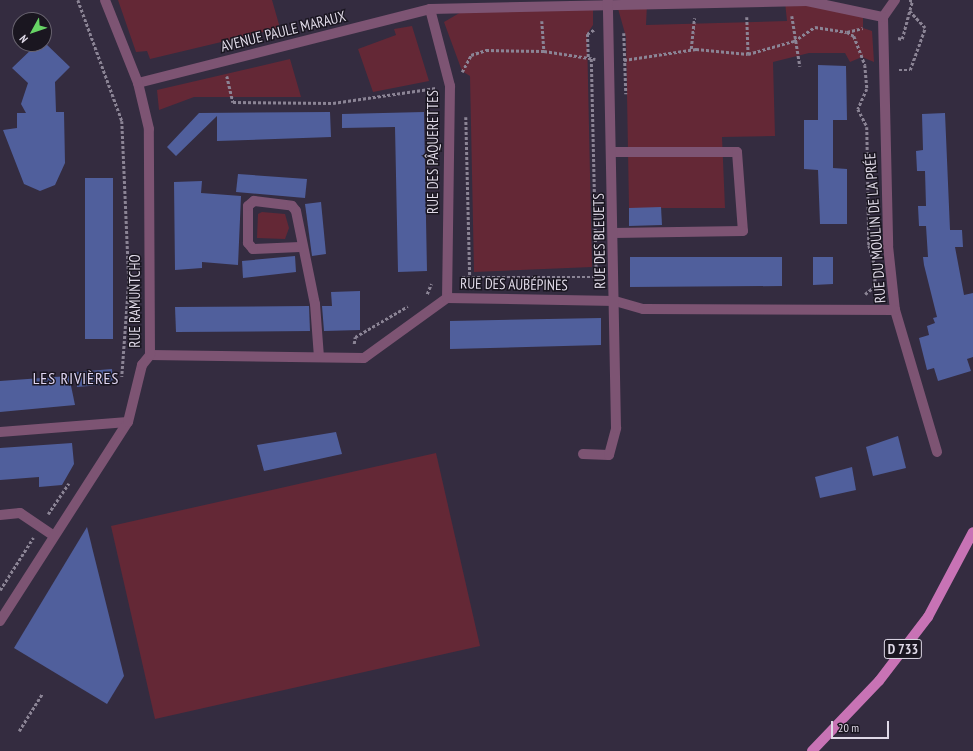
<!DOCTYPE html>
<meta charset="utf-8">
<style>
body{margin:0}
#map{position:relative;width:973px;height:751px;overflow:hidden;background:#342c40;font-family:"PT Sans Narrow",sans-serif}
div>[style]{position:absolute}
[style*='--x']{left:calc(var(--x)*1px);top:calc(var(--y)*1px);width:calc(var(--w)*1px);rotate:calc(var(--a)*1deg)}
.green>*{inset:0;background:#642836}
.building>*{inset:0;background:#505f9c}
.path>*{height:2.5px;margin-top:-1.25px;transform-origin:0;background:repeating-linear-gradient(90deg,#8b8495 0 3px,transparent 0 5px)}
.minor>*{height:10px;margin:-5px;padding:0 5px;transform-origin:5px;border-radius:5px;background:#7d5473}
.major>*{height:10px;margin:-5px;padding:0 5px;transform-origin:5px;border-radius:5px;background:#c873b5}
span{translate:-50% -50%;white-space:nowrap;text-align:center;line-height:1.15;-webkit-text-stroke:3px #1a1620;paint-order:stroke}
.shield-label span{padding:1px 3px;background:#1a1620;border:1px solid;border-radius:3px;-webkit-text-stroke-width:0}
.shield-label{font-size:14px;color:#dfd9e7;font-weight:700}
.street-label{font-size:15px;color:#dfd9e7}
.neighbourhood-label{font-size:16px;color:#e0d6f1;letter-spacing:1px}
.north{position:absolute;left:12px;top:12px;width:40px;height:40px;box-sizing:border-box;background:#1a1620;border:1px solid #696470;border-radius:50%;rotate:230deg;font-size:11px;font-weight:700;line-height:16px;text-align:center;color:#dfd9e7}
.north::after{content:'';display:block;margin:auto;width:14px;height:18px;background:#67d465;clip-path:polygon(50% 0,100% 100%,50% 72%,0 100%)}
.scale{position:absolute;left:831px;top:721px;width:58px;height:18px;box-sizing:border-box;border:2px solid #dfd9e7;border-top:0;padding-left:5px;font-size:12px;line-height:14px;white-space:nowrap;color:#dfd9e7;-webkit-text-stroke:3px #1a1620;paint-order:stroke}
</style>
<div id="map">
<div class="green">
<i style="clip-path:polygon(118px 0,272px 0,280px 28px,150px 59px,147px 51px,136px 52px)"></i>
<i style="clip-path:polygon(785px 2px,863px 13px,863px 28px,872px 31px,874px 62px,862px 57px,850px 62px,845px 53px,809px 53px,773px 62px,775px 136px,722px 137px,725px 208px,629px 208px,626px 37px,617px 5px,647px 4px,646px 25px,787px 21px)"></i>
<i style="clip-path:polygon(593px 5px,593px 25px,587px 34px,592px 267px,474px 272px,470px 76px,462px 71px,444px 22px,468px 8px)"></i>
<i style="clip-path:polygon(412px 26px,429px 81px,373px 92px,358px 49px,396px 35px,394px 29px)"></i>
<i style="clip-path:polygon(290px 59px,301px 97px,194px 97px,159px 110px,157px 90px)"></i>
<i style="clip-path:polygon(262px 212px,285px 214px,289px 228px,285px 239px,257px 238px,258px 214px)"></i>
<i style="clip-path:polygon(436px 453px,480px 646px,155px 719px,111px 526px)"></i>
</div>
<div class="building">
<i style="clip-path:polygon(44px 42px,70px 67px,55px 82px,56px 112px,64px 112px,65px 163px,55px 185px,40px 191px,24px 184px,3px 130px,17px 128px,17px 113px,26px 113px,21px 104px,28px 83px,12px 68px,37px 44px)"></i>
<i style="clip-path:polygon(818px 65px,846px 66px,847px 120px,833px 120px,833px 168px,847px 169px,847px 224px,820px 224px,818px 170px,804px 169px,804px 120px,818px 120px)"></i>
<i style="clip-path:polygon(330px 112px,331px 137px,217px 141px,217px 116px,176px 156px,167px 147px,199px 113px)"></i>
<i style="clip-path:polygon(424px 112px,427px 271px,398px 272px,395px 127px,342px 128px,342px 114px)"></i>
<i style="clip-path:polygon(945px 113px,950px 230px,962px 230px,963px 247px,955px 247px,964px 295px,973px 293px,973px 357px,967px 359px,971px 371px,938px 381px,934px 368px,927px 370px,919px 338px,929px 335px,927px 326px,935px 323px,933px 318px,937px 317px,924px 265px,923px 257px,928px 257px,926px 226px,919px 226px,918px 206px,926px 206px,925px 171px,917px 171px,916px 151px,923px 150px,922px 114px)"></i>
<i style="clip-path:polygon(238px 174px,307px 179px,305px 198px,236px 192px)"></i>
<i style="clip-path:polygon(85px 178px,113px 178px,113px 339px,85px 339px)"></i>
<i style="clip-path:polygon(202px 181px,201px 193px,241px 196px,238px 265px,202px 262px,202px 268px,175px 270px,174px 182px)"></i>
<i style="clip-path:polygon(321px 202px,326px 254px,312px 256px,305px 204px)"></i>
<i style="clip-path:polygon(661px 207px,662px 225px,629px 226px,629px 208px)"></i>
<i style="clip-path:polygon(295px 256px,296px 272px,243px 278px,242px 261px)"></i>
<i style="clip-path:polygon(630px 257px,782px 257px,782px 286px,630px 287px)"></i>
<i style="clip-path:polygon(813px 257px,833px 257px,833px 284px,813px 285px)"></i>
<i style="clip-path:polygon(360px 291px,360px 330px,324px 331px,322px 306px,332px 306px,331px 292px)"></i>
<i style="clip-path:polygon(309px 306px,310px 331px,176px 332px,175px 307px)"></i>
<i style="clip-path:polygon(601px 318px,601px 345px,450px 349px,450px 321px)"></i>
<i style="clip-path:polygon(112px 369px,113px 384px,77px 387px,76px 372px)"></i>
<i style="clip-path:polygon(69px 376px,75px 405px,0 412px,0 381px)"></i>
<i style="clip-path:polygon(336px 432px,342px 454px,264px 471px,257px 445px)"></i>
<i style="clip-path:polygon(898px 436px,906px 468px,873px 476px,866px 447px)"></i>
<i style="clip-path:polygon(72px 443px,74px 464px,62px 485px,39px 487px,39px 477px,0 480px,0 448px)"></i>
<i style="clip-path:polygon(852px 467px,856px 490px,820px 498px,815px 477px)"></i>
<i style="clip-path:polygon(87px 527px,124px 676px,107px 704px,14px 648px)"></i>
</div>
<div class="path">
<i style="--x:78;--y:0;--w:129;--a:70"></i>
<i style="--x:122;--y:121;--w:160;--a:87.5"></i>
<i style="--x:129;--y:281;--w:96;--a:94.2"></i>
<i style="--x:792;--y:16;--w:51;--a:80.9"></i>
<i style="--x:747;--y:17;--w:37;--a:88"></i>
<i style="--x:542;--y:21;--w:30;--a:86"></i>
<i style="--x:847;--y:32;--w:16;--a:-14"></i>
<i style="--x:624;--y:33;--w:61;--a:88.1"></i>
<i style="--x:898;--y:38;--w:4;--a:14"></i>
<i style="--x:902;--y:39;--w:39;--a:-75"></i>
<i style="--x:912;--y:1;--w:4;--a:-166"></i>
<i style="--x:691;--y:49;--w:31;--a:-84"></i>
<i style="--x:588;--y:57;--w:23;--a:-92"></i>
<i style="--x:587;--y:34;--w:9;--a:-32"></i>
<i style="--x:624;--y:60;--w:73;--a:-8.7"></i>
<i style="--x:696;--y:49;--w:52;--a:5.5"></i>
<i style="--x:748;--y:54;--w:48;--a:-15.8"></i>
<i style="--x:794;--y:41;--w:25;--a:-34"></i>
<i style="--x:815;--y:27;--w:32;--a:9"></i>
<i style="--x:847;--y:32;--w:8;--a:30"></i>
<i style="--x:854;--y:36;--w:31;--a:69"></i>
<i style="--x:865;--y:65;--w:24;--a:85"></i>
<i style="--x:867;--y:89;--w:22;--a:114"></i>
<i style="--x:858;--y:109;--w:20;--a:63"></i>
<i style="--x:867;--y:127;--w:118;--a:89"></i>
<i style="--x:869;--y:245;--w:19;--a:74"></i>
<i style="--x:899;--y:70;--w:11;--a:0"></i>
<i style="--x:910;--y:70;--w:45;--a:-70.3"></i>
<i style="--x:925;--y:28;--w:23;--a:-133"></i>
<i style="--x:462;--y:72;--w:19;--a:-62"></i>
<i style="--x:471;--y:55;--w:16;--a:-18"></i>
<i style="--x:486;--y:50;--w:58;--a:1"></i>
<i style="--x:544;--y:51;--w:52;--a:8.9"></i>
<i style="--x:227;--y:76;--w:27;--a:77"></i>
<i style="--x:233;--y:102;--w:100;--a:0.6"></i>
<i style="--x:333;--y:103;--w:104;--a:-8.3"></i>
<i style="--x:466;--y:117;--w:160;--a:88.6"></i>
<i style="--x:462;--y:277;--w:134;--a:0"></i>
<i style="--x:596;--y:277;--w:219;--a:-91.3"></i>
<i style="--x:427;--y:294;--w:11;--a:-68"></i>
<i style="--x:865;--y:294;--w:11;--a:-38"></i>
<i style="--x:874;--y:287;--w:11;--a:-85"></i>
<i style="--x:354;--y:344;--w:7;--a:-82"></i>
<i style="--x:355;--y:337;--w:61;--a:-30.3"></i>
<i style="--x:48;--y:514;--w:37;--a:-56"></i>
<i style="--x:0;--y:590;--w:62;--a:-57.6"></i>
<i style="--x:19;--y:731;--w:44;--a:-58.1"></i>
</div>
<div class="minor">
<i style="--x:895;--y:0;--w:21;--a:125"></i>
<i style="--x:883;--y:17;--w:229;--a:88.7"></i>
<i style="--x:888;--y:246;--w:64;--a:83.8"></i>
<i style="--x:895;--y:310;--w:148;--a:73.5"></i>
<i style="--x:430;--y:9;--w:80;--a:75.4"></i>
<i style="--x:450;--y:86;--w:212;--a:90.8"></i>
<i style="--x:138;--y:83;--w:301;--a:-14.2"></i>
<i style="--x:430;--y:9;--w:377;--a:-1.2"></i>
<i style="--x:807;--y:1;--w:78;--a:11.9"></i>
<i style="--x:611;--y:152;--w:126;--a:0"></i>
<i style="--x:737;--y:152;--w:79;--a:85.7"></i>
<i style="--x:743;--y:231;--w:130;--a:179.1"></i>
<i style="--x:300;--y:247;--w:47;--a:177.6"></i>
<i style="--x:253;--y:249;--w:8;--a:-130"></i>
<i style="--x:248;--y:243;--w:37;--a:-90"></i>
<i style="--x:248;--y:206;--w:8;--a:-40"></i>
<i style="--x:254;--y:201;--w:38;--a:7"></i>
<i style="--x:292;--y:206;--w:6;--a:51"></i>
<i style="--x:296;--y:211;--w:95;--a:78.5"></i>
<i style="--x:315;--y:304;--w:53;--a:85.7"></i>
<i style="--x:150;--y:355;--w:214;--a:0.8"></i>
<i style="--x:364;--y:358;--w:102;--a:-35.9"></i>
<i style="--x:447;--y:298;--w:168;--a:1"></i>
<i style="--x:615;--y:301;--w:29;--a:16"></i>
<i style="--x:643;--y:309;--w:252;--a:0.2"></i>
<i style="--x:0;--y:432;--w:128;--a:-4.5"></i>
<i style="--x:583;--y:454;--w:26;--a:2"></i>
<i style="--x:609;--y:455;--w:28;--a:-75"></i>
<i style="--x:616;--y:428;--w:428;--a:-91.1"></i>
<i style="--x:0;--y:515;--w:20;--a:-6"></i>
<i style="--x:20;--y:513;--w:40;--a:34"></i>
<i style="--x:0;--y:621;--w:237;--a:-57.3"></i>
<i style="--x:128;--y:422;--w:59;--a:-76.2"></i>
<i style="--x:142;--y:365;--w:13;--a:-51"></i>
<i style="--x:150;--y:355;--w:226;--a:-90.3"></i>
<i style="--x:149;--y:129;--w:47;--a:-103.4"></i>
<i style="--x:138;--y:83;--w:89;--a:-111.7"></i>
</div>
<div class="major">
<i style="--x:812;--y:751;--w:97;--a:-46.3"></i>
<i style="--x:879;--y:681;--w:81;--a:-52.6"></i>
<i style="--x:928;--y:617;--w:96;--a:-62.1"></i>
</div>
<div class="shield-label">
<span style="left:903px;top:649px">D 733</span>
</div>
<div class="street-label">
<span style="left:283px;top:31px;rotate:-14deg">AVENUE PAULE MARAUX</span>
<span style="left:433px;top:152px;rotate:-90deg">RUE DES PÂQUERETTES</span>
<span style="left:875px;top:228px;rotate:-94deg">RUE DU MOULIN DE LA PRÉE</span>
<span style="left:599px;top:241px;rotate:-91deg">RUE DES BLEUETS</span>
<span style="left:514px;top:284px;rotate:1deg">RUE DES AUBÉPINES</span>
<span style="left:135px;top:301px;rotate:-90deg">RUE RAMUNTCHO</span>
</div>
<div class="neighbourhood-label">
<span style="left:76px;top:378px">LES RIVIÈRES</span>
</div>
<div class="north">N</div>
<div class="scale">20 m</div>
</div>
